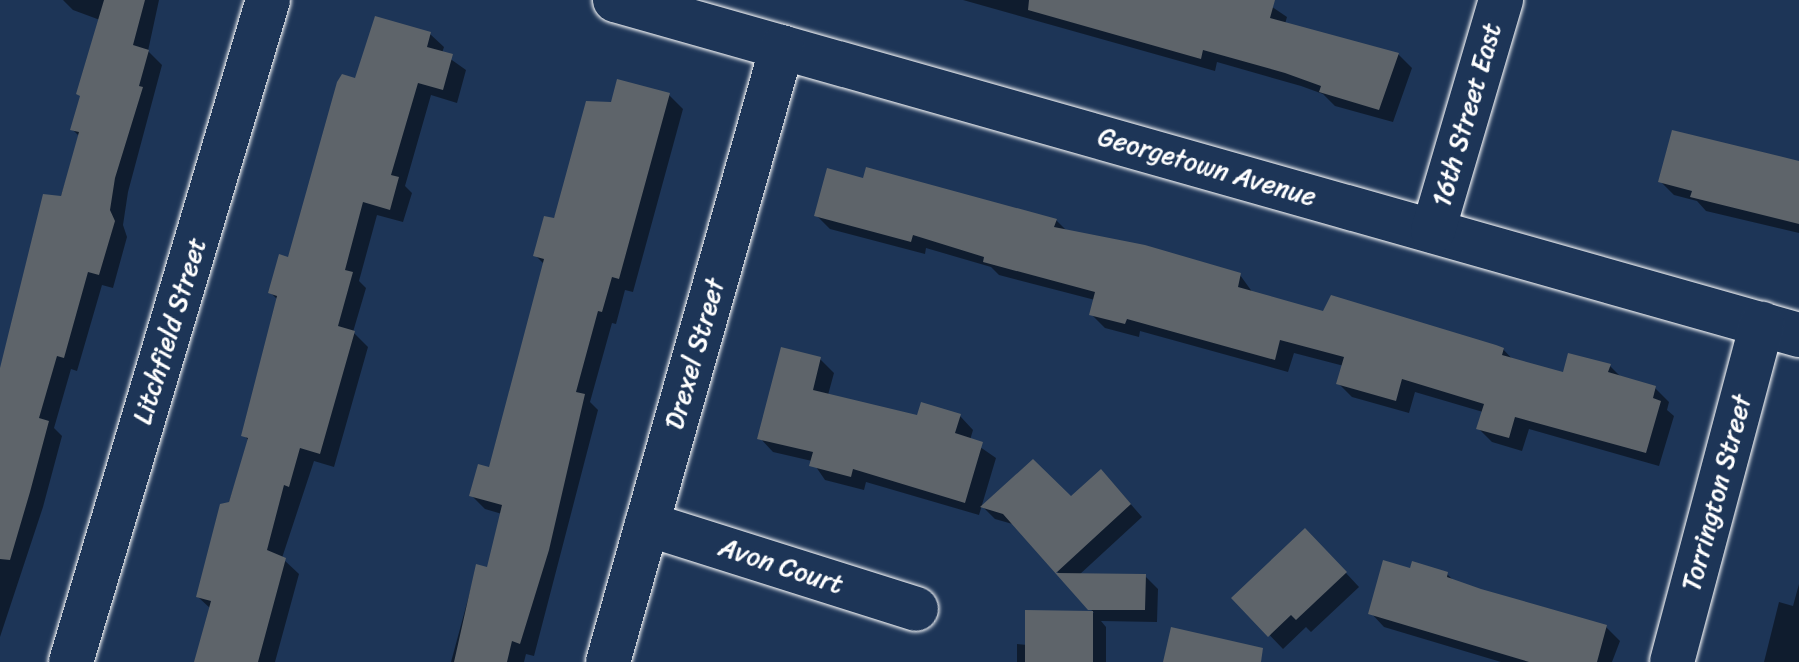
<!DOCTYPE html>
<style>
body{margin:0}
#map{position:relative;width:1799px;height:662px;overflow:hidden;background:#1d3557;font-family:Sriracha,sans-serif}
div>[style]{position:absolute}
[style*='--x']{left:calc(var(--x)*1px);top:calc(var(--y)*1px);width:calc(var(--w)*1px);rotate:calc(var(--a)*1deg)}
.shadow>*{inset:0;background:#0007}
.building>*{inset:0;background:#5e646a}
.roads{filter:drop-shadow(0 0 2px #fff) drop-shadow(0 0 2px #fff)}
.minor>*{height:44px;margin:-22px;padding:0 22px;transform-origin:22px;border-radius:22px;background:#1d3557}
span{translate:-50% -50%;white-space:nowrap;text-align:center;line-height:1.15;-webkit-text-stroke:7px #1d3557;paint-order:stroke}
.street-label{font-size:26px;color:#fff}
</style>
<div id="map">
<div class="shadow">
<i style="clip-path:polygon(63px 0,159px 0,148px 51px,162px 65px,128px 192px,123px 225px,127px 237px,113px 288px,102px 285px,77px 371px,71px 369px,54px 428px,62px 436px,43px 507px,0 637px,0 386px,80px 137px,72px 129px,100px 20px,73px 10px)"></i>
<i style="clip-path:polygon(963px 0,1262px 0,1287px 17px,1285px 24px,1398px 54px,1412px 68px,1393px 122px,1335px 106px,1323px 94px,1301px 86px,1217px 62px,1215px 71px)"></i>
<i style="clip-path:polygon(430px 34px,444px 47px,442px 53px,466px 70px,457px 103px,431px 95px,405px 186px,412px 193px,403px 222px,377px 215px,359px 281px,366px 288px,353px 332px,368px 347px,334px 467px,314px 461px,282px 558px,299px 574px,275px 662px,196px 662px,211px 609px,198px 597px,249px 441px,244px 435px,278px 300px,271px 293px,290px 259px,356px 80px)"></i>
<i style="clip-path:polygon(669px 95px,683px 109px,633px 292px,625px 290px,616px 324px,612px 323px,590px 402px,598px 410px,534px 656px,526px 654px,524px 662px,451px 662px,477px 566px,489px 569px,502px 514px,485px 509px,471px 495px,490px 469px,545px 265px,535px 255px,612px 104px)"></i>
<i style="clip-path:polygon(1799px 165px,1799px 233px,1706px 211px,1697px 201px,1674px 195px,1660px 181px)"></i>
<i style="clip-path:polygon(867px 169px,1056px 220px,1067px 231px,1240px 275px,1253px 293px,1324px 313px,1503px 349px,1514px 361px,1564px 375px,1610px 366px,1622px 378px,1655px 388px,1669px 402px,1667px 410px,1674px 416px,1659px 466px,1529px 429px,1522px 451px,1492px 442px,1478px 428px,1483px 412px,1415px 392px,1409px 413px,1352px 397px,1339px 384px,1344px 366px,1294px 353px,1288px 372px,1140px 331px,1139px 337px,1105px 328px,1091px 314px,1095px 300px,999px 275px,991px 267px,926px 248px,925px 254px,830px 229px,816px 215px,864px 180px)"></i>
<i style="clip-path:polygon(820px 359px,834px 373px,828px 395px,918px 418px,960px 416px,973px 430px,970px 440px,996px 458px,979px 515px,866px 482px,864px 490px,825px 480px,812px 461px,773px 452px,760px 438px)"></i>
<i style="clip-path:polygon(1113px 484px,1142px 517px,1079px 575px,1145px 576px,1158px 589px,1157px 622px,1101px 621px,1106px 627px,1106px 662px,1017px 662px,1017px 644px,1027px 645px,1027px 612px,1094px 613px,1016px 525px,995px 519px,983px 507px,1071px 498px)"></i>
<i style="clip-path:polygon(1319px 544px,1359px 587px,1311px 632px,1306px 627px,1283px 649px,1234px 598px)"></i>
<i style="clip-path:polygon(1411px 571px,1447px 574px,1456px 583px,1606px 627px,1620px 641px,1612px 662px,1501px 662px,1384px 627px,1371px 613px)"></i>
<i style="clip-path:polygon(1799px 584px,1799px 662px,1764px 662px,1779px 602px,1793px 606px)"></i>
</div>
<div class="building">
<i style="clip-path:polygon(104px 0,145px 0,133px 45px,149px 50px,139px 86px,143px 87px,115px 178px,110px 210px,115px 221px,99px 275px,88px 272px,64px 358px,57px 356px,39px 418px,49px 421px,30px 492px,10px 560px,0 559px,0 368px,43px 194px,61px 196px,79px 132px,70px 130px,80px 96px,76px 94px)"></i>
<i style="clip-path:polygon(1029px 0,1275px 0,1270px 18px,1399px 53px,1379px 110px,1319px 92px,1321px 86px,1285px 73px,1203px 50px,1201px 59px,1028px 10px)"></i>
<i style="clip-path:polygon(375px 16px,431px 32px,427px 47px,453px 54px,443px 90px,418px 83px,391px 175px,399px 177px,390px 210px,363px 202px,345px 270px,353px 272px,338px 326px,355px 331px,320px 454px,300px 448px,289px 487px,284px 485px,267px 550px,286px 558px,258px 662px,194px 662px,211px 601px,196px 597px,220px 504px,229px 502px,248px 438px,241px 436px,277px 296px,268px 293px,279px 254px,288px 257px,337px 82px,342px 74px,355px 78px)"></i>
<i style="clip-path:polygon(617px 79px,670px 93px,619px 279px,612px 277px,602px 312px,598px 311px,576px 392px,585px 394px,549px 550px,520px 644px,512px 641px,507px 662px,454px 662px,476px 564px,487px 567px,502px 505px,469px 496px,478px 464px,489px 467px,544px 259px,533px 256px,544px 216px,554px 218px,586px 101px,611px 102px)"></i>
<i style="clip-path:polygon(1672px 130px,1799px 161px,1799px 224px,1690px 197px,1692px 191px,1658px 182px)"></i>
<i style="clip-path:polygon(866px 167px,1057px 219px,1054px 227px,1145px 245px,1241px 273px,1238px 287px,1323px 311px,1331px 295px,1496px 345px,1504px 348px,1502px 355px,1563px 372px,1568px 353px,1611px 364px,1608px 372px,1656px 386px,1653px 398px,1661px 401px,1646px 453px,1515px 417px,1509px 438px,1476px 429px,1484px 404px,1402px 379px,1396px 401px,1336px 384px,1344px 357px,1280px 340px,1275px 360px,1127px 319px,1125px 324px,1089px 315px,1095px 292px,983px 262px,984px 257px,913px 235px,911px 242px,814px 216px,827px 168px,863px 178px)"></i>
<i style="clip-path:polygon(781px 347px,821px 357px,813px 390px,917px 415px,921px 402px,961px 414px,955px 433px,983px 442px,965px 503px,853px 469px,851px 477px,809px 466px,813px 452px,757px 439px)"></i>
<i style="clip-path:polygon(1033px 459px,1071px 496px,1101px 469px,1131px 504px,1056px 573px,1146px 574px,1145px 610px,1088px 610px,1003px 514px,980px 507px)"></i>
<i style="clip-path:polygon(1305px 528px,1347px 572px,1296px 620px,1291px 615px,1268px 637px,1231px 598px)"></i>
<i style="clip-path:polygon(1383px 560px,1410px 568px,1412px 561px,1448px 572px,1447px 577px,1481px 589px,1607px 625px,1597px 662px,1529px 662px,1368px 614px)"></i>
<i style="clip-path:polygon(1025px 610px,1093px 611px,1093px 662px,1025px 662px)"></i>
<i style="clip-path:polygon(1171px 627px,1263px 648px,1261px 662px,1163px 662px)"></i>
</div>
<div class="roads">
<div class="minor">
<i style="--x:615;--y:0;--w:1230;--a:15.8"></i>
<i style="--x:1433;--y:231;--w:241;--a:-73.6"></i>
<i style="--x:647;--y:524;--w:282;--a:17.5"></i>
<i style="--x:71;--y:662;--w:691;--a:-73.43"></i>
<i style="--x:608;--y:662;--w:639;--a:-74.2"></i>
<i style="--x:1672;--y:662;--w:350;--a:-75.1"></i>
</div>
</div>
<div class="street-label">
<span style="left:1467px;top:115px;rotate:-74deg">16th Street East</span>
<span style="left:1207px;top:167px;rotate:16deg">Georgetown Avenue</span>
<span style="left:170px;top:331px;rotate:-73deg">Litchfield Street</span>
<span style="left:695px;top:354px;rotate:-74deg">Drexel Street</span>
<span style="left:1717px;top:493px;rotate:-75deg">Torrington Street</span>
<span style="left:781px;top:566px;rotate:18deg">Avon Court</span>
</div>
</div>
